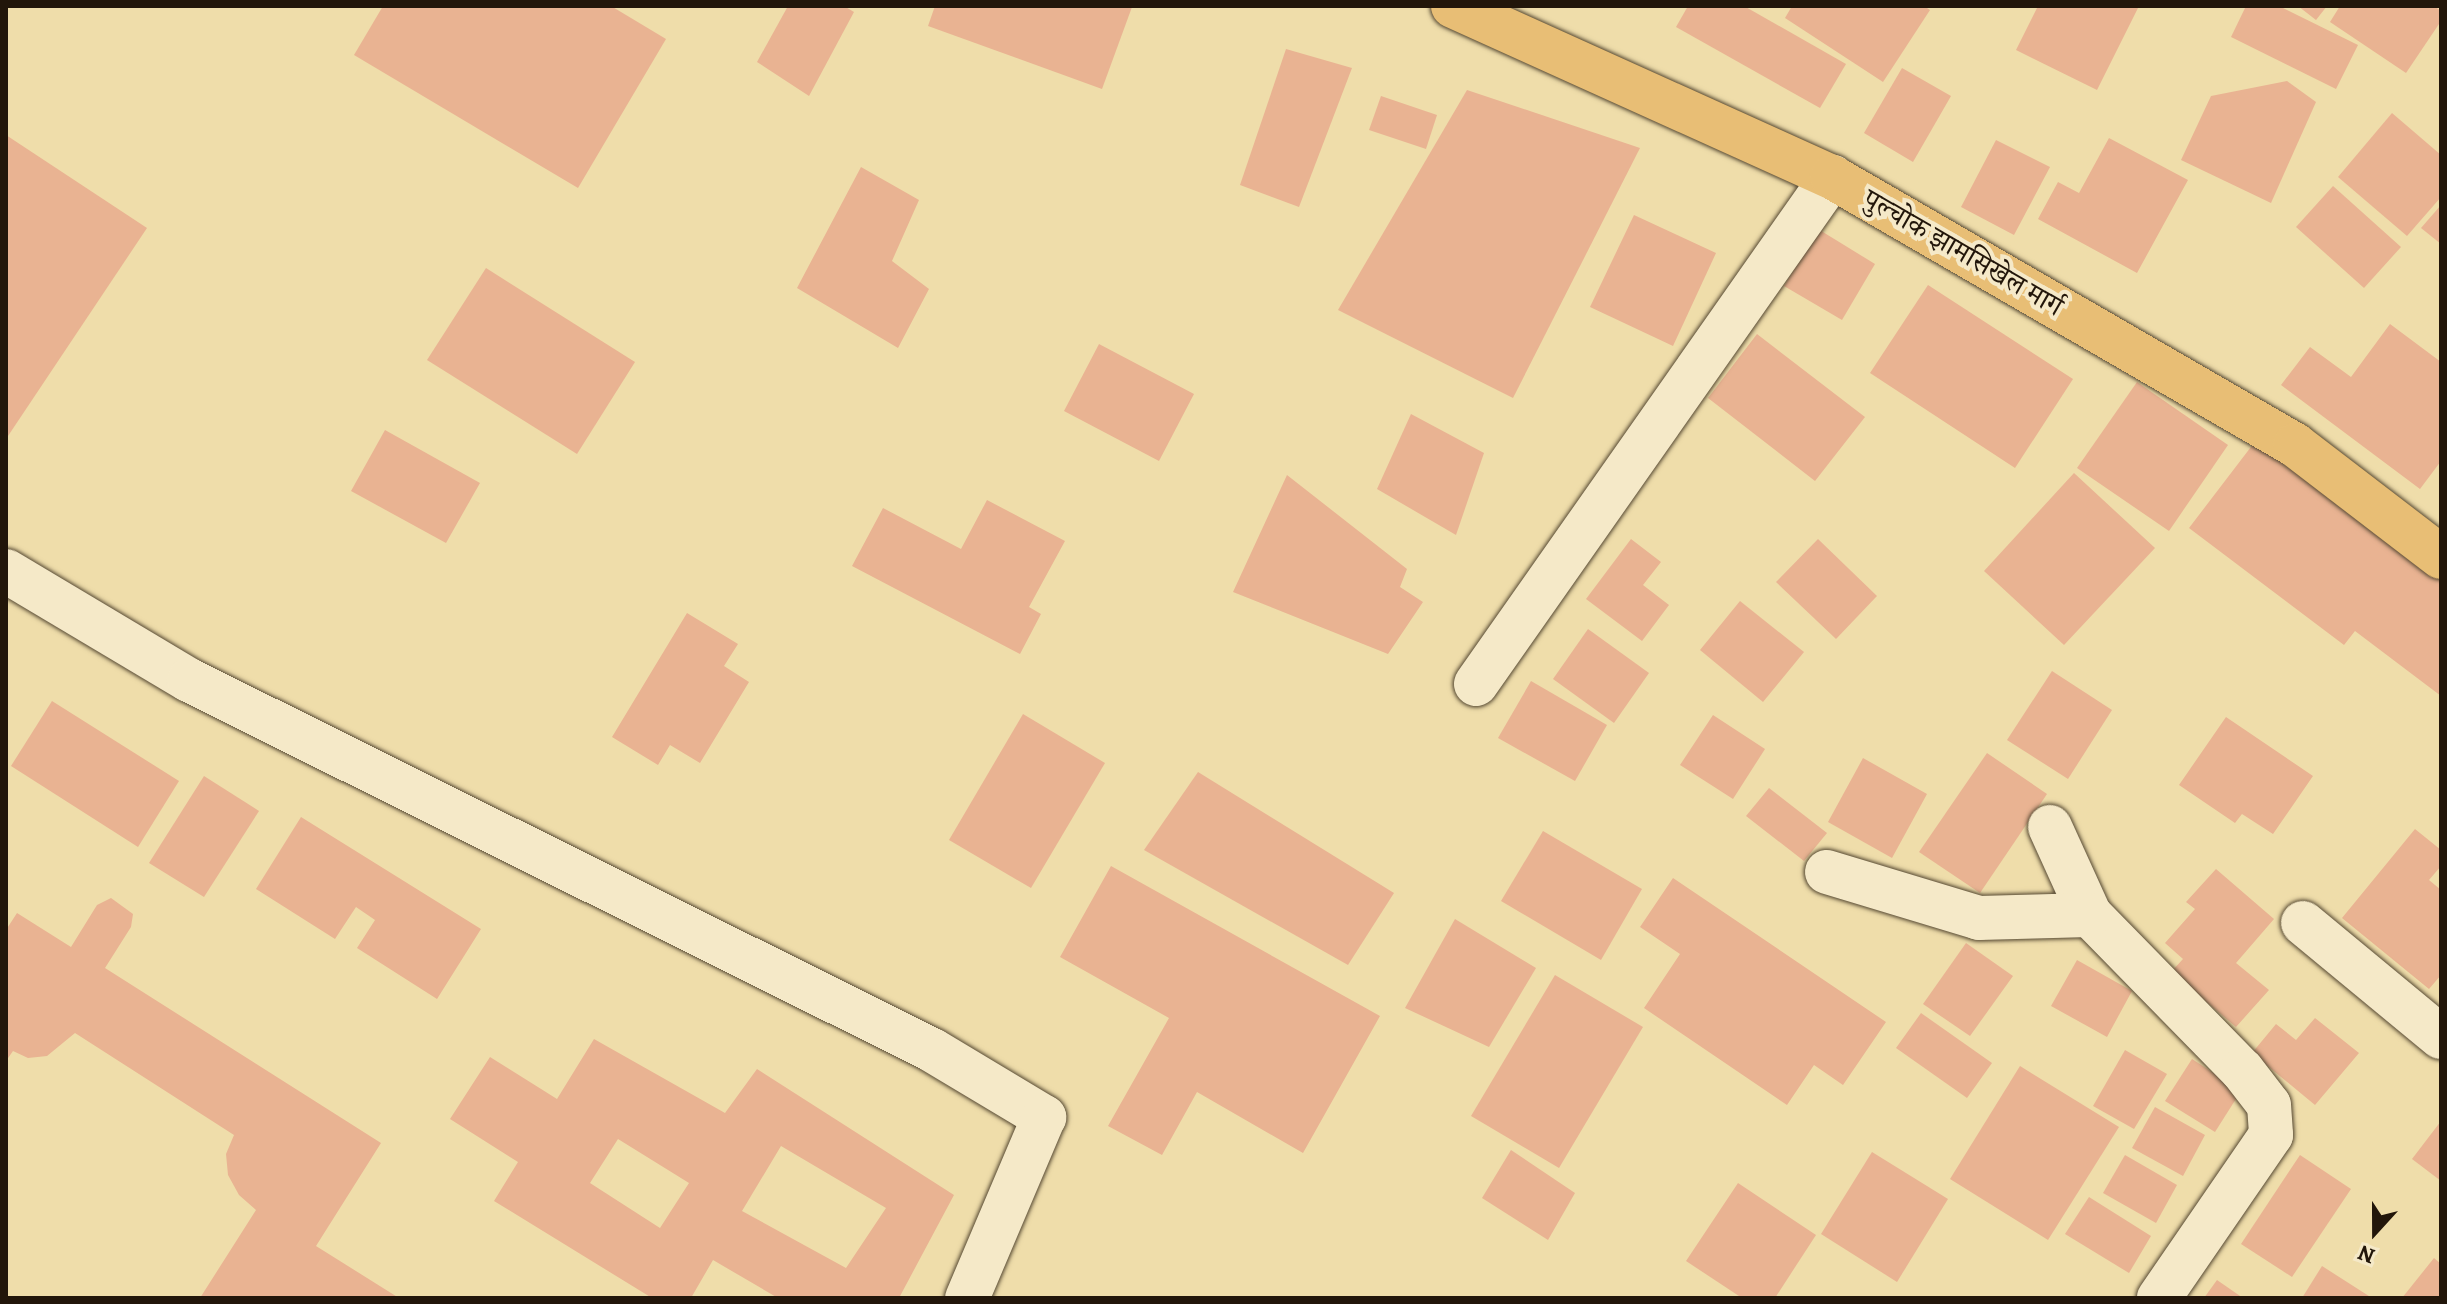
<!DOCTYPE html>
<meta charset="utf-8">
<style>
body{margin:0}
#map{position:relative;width:2447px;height:1304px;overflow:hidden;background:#efddaa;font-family:Alegreya,"Noto Serif Devanagari",serif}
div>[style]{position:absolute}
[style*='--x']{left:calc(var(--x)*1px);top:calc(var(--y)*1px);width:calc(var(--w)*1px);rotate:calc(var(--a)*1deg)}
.building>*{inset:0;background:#e9b392}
.roads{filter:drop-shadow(0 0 2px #554832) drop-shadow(0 0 2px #554832)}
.minor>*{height:44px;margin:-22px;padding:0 22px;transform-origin:22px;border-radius:22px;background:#f5e9c8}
.major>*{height:44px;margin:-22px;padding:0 22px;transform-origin:22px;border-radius:22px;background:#e8be75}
span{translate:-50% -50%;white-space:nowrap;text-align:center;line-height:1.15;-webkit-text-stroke:8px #f5e9c8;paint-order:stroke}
.street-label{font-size:28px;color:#22160a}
.frame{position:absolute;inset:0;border:8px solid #22160a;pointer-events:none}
.north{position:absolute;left:2335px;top:1192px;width:80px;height:80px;-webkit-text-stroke:6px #f5e9c8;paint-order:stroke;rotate:201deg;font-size:22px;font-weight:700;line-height:32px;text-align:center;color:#22160a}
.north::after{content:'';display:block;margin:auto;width:28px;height:36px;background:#22160a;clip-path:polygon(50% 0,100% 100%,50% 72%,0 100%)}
</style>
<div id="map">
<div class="building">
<i style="clip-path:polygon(383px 6px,611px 6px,666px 39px,578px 188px,354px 55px)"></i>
<i style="clip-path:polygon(788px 6px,844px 6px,854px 12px,809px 96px,757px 62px)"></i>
<i style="clip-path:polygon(935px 6px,1129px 6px,1132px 7px,1102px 89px,928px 26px)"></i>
<i style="clip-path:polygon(1688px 6px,1744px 6px,1846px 64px,1820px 108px,1676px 27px)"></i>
<i style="clip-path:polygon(1792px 6px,1924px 6px,1930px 10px,1883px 82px,1785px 18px)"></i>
<i style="clip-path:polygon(2038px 6px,2139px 6px,2097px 90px,2016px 50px)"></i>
<i style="clip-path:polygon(2246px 6px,2279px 6px,2358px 45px,2336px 89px,2231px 37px)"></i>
<i style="clip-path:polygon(2298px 6px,2327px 6px,2316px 20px)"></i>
<i style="clip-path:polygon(2340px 6px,2434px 6px,2441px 11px,2441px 21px,2406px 73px,2330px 22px)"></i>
<i style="clip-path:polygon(1286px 49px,1352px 68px,1299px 207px,1240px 185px)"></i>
<i style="clip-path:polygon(1902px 68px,1951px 96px,1913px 162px,1864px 133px)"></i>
<i style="clip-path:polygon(2287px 81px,2316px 102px,2271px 203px,2181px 160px,2211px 96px)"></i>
<i style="clip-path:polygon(1467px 90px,1640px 148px,1513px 398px,1338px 310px)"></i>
<i style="clip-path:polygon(1381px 96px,1437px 115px,1426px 149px,1369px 130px)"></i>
<i style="clip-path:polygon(2392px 113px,2441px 155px,2441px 197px,2407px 236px,2338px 177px)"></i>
<i style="clip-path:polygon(6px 135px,147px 228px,6px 439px)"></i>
<i style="clip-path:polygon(2109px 138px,2188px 180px,2137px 273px,2038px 219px,2058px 182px,2079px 193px)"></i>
<i style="clip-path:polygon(1996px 140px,2050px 167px,2014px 235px,1961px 207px)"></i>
<i style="clip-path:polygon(861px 167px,919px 200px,892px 261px,929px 289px,898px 348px,797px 288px)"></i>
<i style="clip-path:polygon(2333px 186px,2401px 247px,2364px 288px,2296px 227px)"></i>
<i style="clip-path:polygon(2441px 205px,2441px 244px,2421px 228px)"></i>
<i style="clip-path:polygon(1634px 215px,1716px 253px,1673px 346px,1590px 307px)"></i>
<i style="clip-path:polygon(1818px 229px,1875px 264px,1842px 320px,1784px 286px)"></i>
<i style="clip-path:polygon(486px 268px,635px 362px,577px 454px,427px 360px)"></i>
<i style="clip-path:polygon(1928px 285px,2073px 379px,2015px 468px,1870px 373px)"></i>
<i style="clip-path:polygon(2390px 324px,2441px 362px,2441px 461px,2420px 489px,2281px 385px,2310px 347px,2351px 377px)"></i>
<i style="clip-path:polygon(1757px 334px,1865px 417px,1815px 481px,1708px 398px)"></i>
<i style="clip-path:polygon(1099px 344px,1194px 394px,1159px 461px,1064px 411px)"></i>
<i style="clip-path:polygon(2137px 382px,2228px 445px,2169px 531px,2077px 468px)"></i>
<i style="clip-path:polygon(1411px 414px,1484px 453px,1456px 535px,1377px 489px)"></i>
<i style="clip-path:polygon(385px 430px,480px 483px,446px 543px,351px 491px)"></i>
<i style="clip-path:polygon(2257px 439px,2441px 579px,2441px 696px,2355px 631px,2344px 645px,2189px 528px)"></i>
<i style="clip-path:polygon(2074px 473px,2155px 548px,2064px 645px,1984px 571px)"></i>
<i style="clip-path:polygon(1287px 475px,1407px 569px,1400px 587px,1423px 602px,1388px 654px,1233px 592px)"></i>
<i style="clip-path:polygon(987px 500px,1065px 541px,1029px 607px,1041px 614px,1020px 654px,852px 566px,883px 508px,961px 549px)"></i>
<i style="clip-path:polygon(1631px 539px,1661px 562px,1643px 585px,1669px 605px,1642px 641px,1586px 599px)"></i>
<i style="clip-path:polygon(1818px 539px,1877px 596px,1836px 639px,1776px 582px)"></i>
<i style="clip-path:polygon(1740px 601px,1804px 652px,1763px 702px,1700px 650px)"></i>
<i style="clip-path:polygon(687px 613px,738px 644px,724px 666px,749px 682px,700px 763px,670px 745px,658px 765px,612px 737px)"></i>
<i style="clip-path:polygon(1588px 629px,1649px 673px,1614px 723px,1553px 679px)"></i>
<i style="clip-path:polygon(2052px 671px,2112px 710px,2068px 779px,2007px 740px)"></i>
<i style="clip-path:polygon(1531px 681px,1607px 725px,1575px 781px,1498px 738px)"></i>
<i style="clip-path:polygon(52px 701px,179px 781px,138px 847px,11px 766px)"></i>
<i style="clip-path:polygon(1023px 714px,1105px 763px,1031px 888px,949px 840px)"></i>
<i style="clip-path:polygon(1713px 715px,1765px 749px,1733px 799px,1680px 765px)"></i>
<i style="clip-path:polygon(2226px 717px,2313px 776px,2273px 834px,2242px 814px,2235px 823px,2179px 785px)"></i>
<i style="clip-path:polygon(1987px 753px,2047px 794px,1980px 893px,1919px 852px)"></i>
<i style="clip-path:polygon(1863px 758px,1927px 794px,1892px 858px,1828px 822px)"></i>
<i style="clip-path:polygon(1198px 772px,1394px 893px,1348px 965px,1144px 850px)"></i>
<i style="clip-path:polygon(204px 776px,259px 811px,204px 897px,149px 863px)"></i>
<i style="clip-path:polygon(1769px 788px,1827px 833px,1804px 861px,1746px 816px)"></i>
<i style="clip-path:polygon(301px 817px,481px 929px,437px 999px,357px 948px,375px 920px,356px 907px,335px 939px,256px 889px)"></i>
<i style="clip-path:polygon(2415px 829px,2441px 850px,2441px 866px,2429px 880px,2441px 890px,2441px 975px,2429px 989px,2342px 918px)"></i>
<i style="clip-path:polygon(1543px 831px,1642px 889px,1601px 960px,1501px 901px)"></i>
<i style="clip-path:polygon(1111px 866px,1380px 1016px,1303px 1153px,1197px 1092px,1162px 1155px,1108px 1126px,1169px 1018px,1060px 957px)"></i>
<i style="clip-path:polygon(2216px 869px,2274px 919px,2236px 963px,2269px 990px,2236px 1027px,2171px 972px,2183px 959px,2165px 943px,2195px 909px,2186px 902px)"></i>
<i style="clip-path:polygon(1673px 878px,1886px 1022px,1843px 1085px,1814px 1065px,1787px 1105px,1644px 1008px,1680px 954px,1640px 927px)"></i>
<i style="clip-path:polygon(111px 898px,133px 914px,131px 927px,105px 968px,381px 1143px,316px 1246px,399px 1298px,200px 1298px,256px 1210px,239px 1195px,228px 1175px,226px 1154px,234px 1135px,75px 1033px,47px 1056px,28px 1058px,13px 1051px,6px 1061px,6px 930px,17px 913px,71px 947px,97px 905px)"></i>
<i style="clip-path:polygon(1455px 919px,1536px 968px,1489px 1047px,1405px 1008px)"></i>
<i style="clip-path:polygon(1966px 943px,2013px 976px,1970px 1036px,1923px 1004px)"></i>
<i style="clip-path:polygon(2077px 960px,2132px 991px,2107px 1037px,2051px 1006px)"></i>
<i style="clip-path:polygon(1555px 975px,1643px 1027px,1559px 1168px,1471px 1116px)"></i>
<i style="clip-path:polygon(1921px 1013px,1992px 1063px,1967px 1098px,1896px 1048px)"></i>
<i style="clip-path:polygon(2315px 1018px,2359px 1053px,2315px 1105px,2252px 1053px,2276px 1024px,2296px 1040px)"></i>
<i style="clip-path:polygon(evenodd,594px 1039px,725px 1113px,757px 1069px,954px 1195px,899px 1298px,778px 1298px,713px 1260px,691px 1298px,652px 1298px,494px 1201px,518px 1162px,450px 1119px,490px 1057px,557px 1099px,594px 1039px,618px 1139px,689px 1183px,660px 1228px,590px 1183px,618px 1139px,594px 1039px,781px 1146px,886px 1208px,846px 1268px,742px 1211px,781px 1146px)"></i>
<i style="clip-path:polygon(2125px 1050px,2167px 1074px,2134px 1129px,2093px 1106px)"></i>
<i style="clip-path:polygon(2192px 1059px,2241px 1091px,2215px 1132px,2165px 1101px)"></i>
<i style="clip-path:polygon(2020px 1066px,2119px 1127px,2048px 1240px,1950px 1179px)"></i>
<i style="clip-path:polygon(2155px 1107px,2205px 1135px,2183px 1176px,2132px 1148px)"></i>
<i style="clip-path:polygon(2441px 1121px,2441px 1181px,2412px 1159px)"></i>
<i style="clip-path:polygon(1511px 1150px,1575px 1193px,1548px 1240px,1482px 1198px)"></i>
<i style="clip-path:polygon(1872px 1152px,1948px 1199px,1897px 1282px,1821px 1234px)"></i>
<i style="clip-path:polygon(2125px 1155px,2177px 1185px,2156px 1223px,2103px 1193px)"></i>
<i style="clip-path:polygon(2300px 1155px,2351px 1189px,2292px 1277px,2241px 1244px)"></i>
<i style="clip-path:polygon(1738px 1183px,1816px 1235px,1775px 1298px,1742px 1298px,1686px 1261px)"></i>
<i style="clip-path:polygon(2089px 1197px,2151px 1236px,2129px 1273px,2065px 1234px)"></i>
<i style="clip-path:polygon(2434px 1258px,2441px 1264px,2441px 1298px,2402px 1298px)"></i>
<i style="clip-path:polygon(2322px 1266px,2372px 1298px,2302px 1298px)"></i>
<i style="clip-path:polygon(2217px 1280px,2243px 1298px,2204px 1298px)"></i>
</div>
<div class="roads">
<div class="minor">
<i style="--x:6;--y:571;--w:213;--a:30.8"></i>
<i style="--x:189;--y:680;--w:830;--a:26.47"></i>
<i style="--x:932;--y:1050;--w:131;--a:30.9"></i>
<i style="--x:1044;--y:1117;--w:197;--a:113"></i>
<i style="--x:1476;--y:684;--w:620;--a:-54.92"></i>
<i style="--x:2050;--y:827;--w:97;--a:65.6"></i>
<i style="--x:2090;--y:915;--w:217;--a:45.6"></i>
<i style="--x:2242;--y:1070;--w:44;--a:52.4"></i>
<i style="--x:2269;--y:1105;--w:30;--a:86"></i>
<i style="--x:2271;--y:1135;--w:198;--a:124.5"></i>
<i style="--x:1827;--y:872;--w:159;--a:16.8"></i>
<i style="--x:1979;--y:918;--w:111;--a:-1.5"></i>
<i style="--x:2303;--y:923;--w:179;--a:39.6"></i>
</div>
<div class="major">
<i style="--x:1453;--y:6;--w:416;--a:24.3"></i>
<i style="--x:1832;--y:177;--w:535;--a:30.06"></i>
<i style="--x:2295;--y:445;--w:184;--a:37.5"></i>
</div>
</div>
<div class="street-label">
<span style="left:1963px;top:253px;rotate:30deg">पुल्चोक झामसिखेल मार्ग</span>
</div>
<div class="frame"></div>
<div class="north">N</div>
</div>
